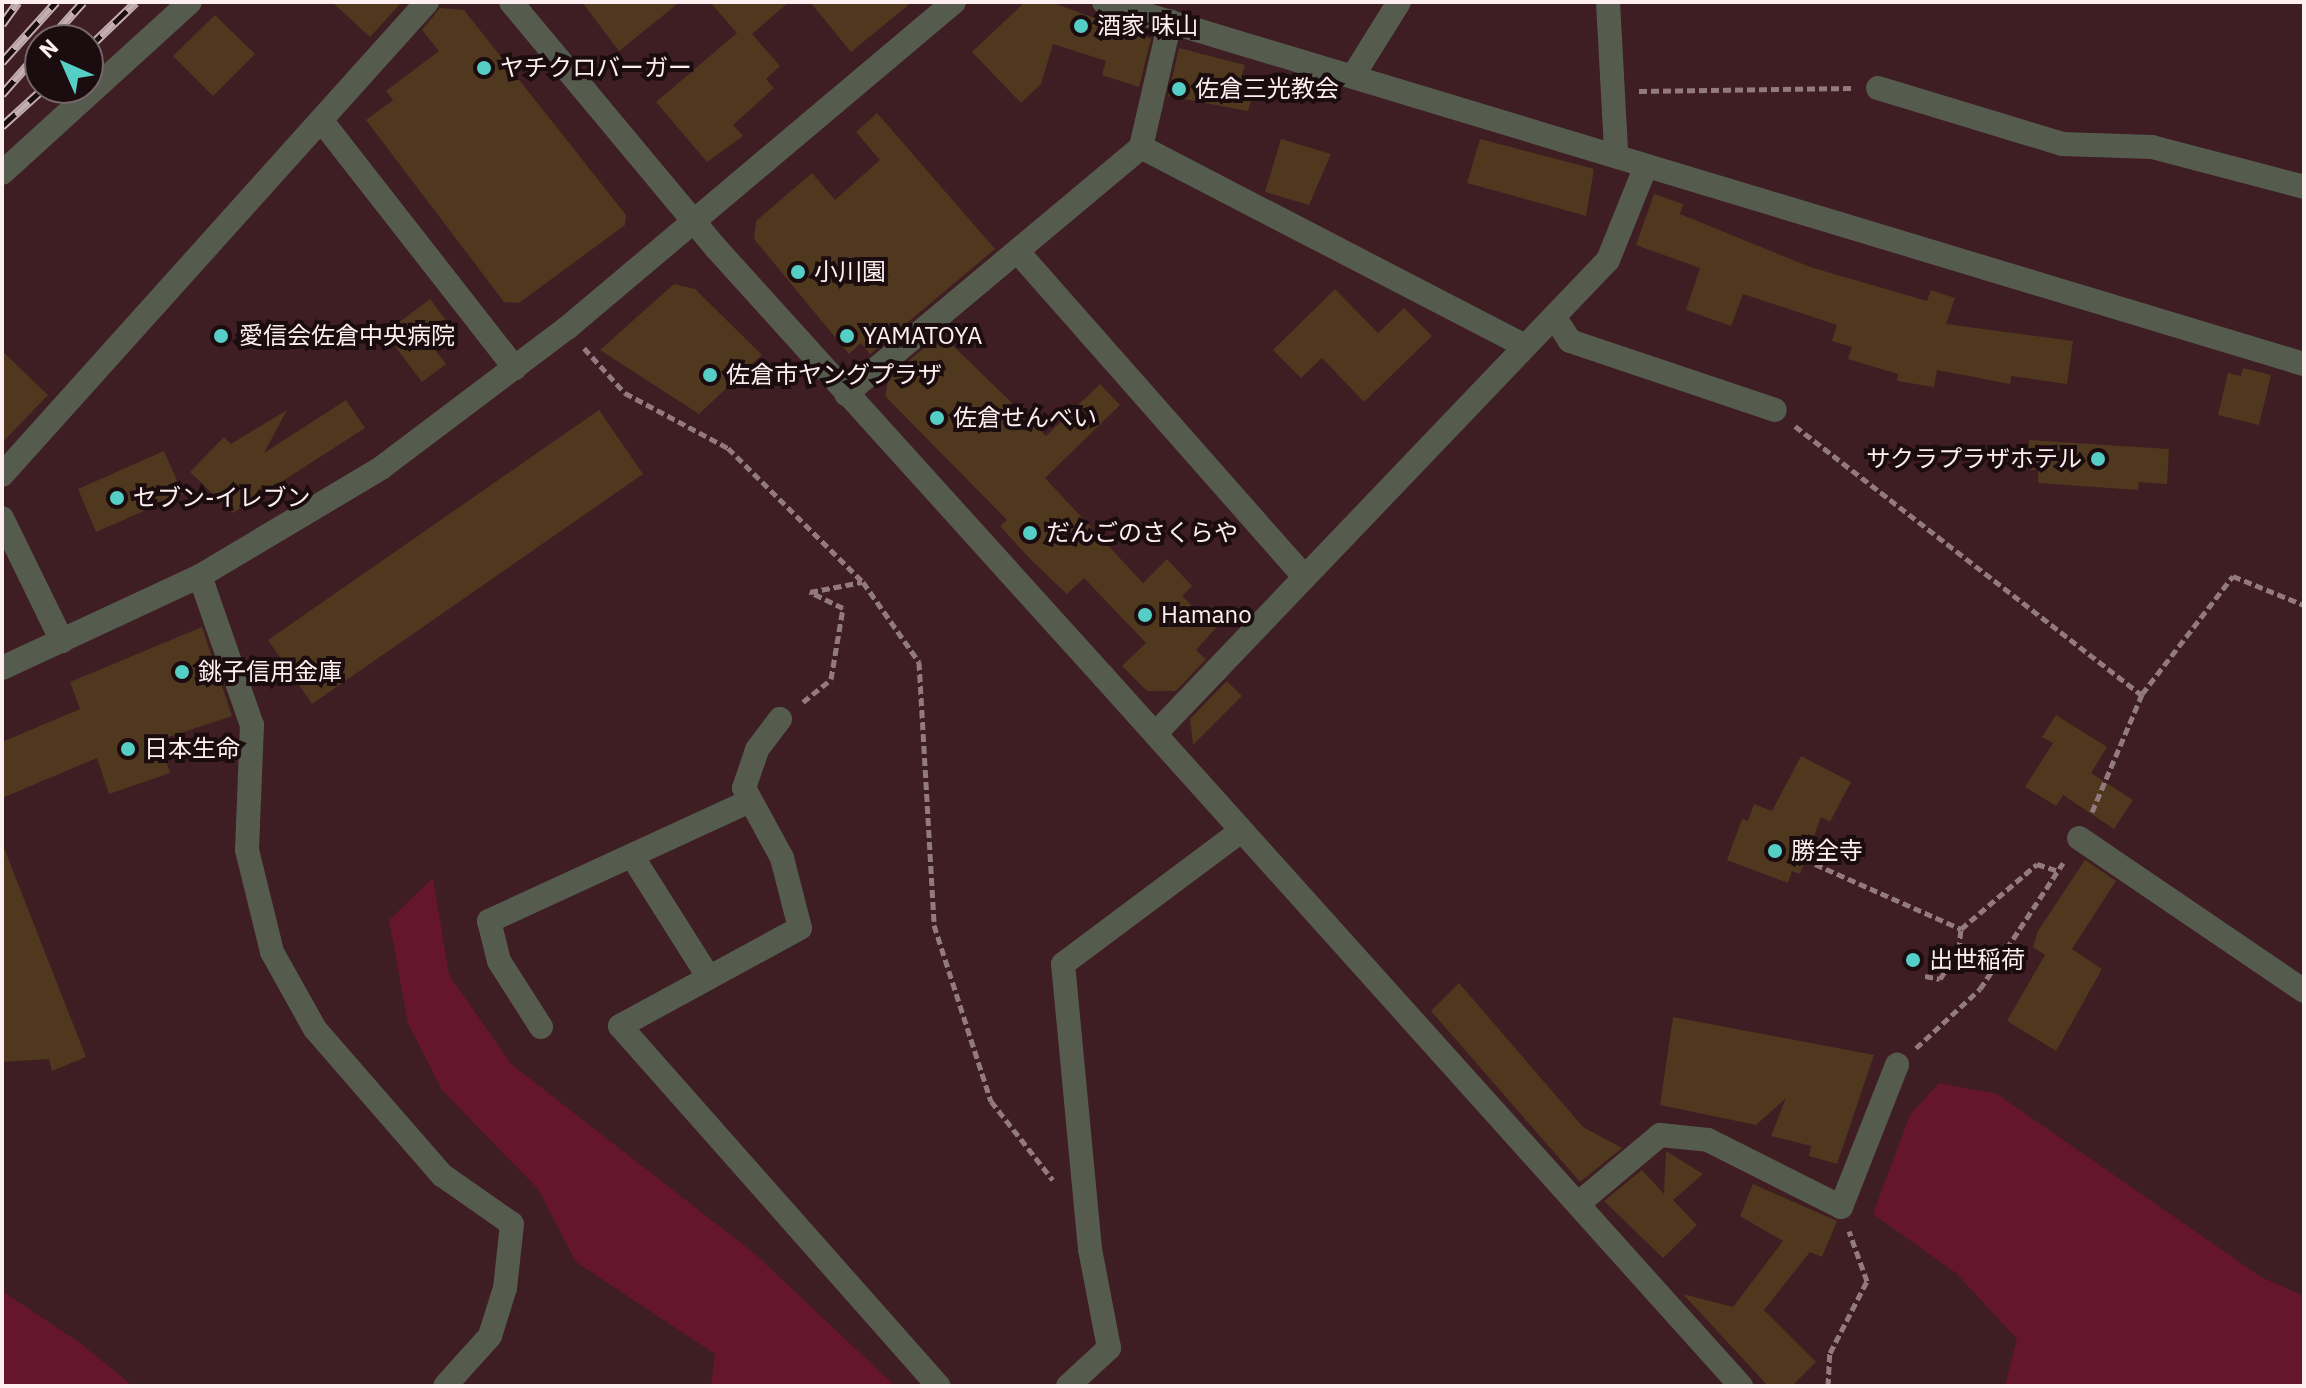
<!DOCTYPE html>
<meta charset="utf-8">
<style>
body{margin:0}
#map{position:relative;width:2306px;height:1388px;overflow:hidden;background:#3e1d23;font-family:"IBM Plex Sans","Noto Sans JP",sans-serif}
div>[style]{position:absolute}
[style*='--x']{left:calc(var(--x)*1px);top:calc(var(--y)*1px);width:calc(var(--w)*1px);rotate:calc(var(--a)*1deg)}
.green>*{inset:0;background:#66162c}
.building>*{inset:0;background:#4f381e}
.path>*{height:5px;margin-top:-2.5px;transform-origin:0;background:repeating-linear-gradient(90deg,#937a7e 0 8px,transparent 0 12px)}
.minor>*{height:24px;margin:-12px;padding:0 12px;transform-origin:12px;border-radius:12px;background:#555c4e}
.tertiary>*{height:24px;margin:-12px;padding:0 12px;transform-origin:12px;border-radius:12px;background:#555c4e}
.rail>*{height:9px;margin-top:-4.5px;transform-origin:0;background:repeating-linear-gradient(90deg,#1b0c0f 0 18px,#c3afb2 0 36px);box-sizing:border-box;border-block:2px solid #c3afb2}
.dots>*{width:22px;height:22px;translate:-50% -50%;box-sizing:border-box;border:4px solid #1b0c0f;border-radius:50%}
span{translate:-50% -50%;white-space:nowrap;text-align:center;line-height:1.15;-webkit-text-stroke:8px #1b0c0f;paint-order:stroke}
.poi-label{font-size:24px;color:#fdeef0}
.left{translate:0 -50%;text-align:left}
.right{translate:-100% -50%;text-align:right}
.frame{position:absolute;inset:0;border:4px solid #fdeef0;pointer-events:none}
.north{position:absolute;left:24px;top:24px;width:80px;height:80px;box-sizing:border-box;background:#1b0c0f;border:2px solid #756669;border-radius:50%;rotate:315deg;font-size:22px;font-weight:700;line-height:32px;text-align:center;color:#fdeef0}
.north::after{content:'';display:block;margin:auto;width:28px;height:36px;background:#55cec6;clip-path:polygon(50% 0,100% 100%,50% 72%,0 100%)}
</style>
<div id="map">
<div class="green">
<i style="clip-path:polygon(433px 878px,449px 975px,511px 1064px,755px 1254px,895px 1386px,711px 1386px,715px 1354px,576px 1262px,538px 1189px,442px 1090px,408px 1023px,389px 920px)"></i>
<i style="clip-path:polygon(1939px 1083px,1997px 1094px,2261px 1277px,2304px 1296px,2304px 1386px,2005px 1386px,2017px 1339px,1956px 1273px,1873px 1214px,1910px 1115px)"></i>
<i style="clip-path:polygon(2px 1291px,80px 1343px,133px 1386px,2px 1386px)"></i>
</div>
<div class="building">
<i style="clip-path:polygon(332px 2px,402px 2px,370px 37px)"></i>
<i style="clip-path:polygon(582px 2px,680px 2px,619px 51px)"></i>
<i style="clip-path:polygon(710px 2px,789px 2px,752px 34px,780px 66px,766px 79px,774px 88px,733px 125px,743px 136px,707px 162px,656px 102px,737px 33px)"></i>
<i style="clip-path:polygon(810px 2px,912px 2px,851px 52px)"></i>
<i style="clip-path:polygon(1025px 2px,1051px 2px,1151px 39px,1139px 87px,1102px 75px,1106px 61px,1053px 44px,1041px 84px,1021px 103px,972px 52px)"></i>
<i style="clip-path:polygon(440px 8px,464px 10px,626px 215px,625px 225px,519px 303px,504px 302px,366px 120px,393px 100px,386px 91px,439px 51px,422px 30px)"></i>
<i style="clip-path:polygon(215px 15px,255px 54px,213px 96px,173px 56px)"></i>
<i style="clip-path:polygon(1179px 48px,1245px 65px,1242px 75px,1257px 78px,1248px 111px,1168px 96px)"></i>
<i style="clip-path:polygon(877px 113px,995px 249px,870px 354px,861px 343px,849px 354px,754px 239px,756px 221px,812px 173px,835px 200px,880px 160px,856px 132px)"></i>
<i style="clip-path:polygon(1281px 139px,1331px 154px,1309px 205px,1265px 192px)"></i>
<i style="clip-path:polygon(1480px 139px,1594px 169px,1586px 216px,1467px 183px)"></i>
<i style="clip-path:polygon(1654px 194px,1683px 204px,1680px 214px,1810px 267px,1927px 301px,1931px 290px,1955px 298px,1946px 324px,2073px 341px,2067px 384px,2011px 376px,2010px 384px,1937px 370px,1934px 387px,1897px 381px,1898px 374px,1848px 359px,1852px 347px,1832px 341px,1837px 325px,1743px 294px,1731px 326px,1686px 310px,1700px 268px,1636px 245px)"></i>
<i style="clip-path:polygon(674px 284px,695px 289px,762px 355px,699px 414px,600px 350px)"></i>
<i style="clip-path:polygon(1335px 289px,1378px 333px,1404px 308px,1432px 336px,1364px 402px,1322px 358px,1301px 378px,1273px 350px)"></i>
<i style="clip-path:polygon(430px 299px,448px 323px,427px 339px,446px 364px,422px 382px,385px 333px)"></i>
<i style="clip-path:polygon(941px 334px,1046px 436px,1100px 384px,1120px 405px,1045px 478px,1143px 583px,1167px 559px,1192px 586px,1182px 596px,1216px 628px,1196px 650px,1206px 659px,1176px 691px,1147px 691px,1122px 666px,1146px 643px,1084px 578px,1067px 594px,1032px 561px,1000px 526px,1007px 520px,885px 396px,889px 377px)"></i>
<i style="clip-path:polygon(2px 351px,48px 395px,2px 443px)"></i>
<i style="clip-path:polygon(2243px 368px,2271px 375px,2259px 425px,2218px 415px,2228px 373px,2241px 376px)"></i>
<i style="clip-path:polygon(346px 400px,365px 428px,233px 513px,190px 472px,224px 437px,231px 444px,287px 410px,264px 453px)"></i>
<i style="clip-path:polygon(599px 410px,643px 474px,312px 704px,268px 640px)"></i>
<i style="clip-path:polygon(2029px 440px,2169px 449px,2167px 484px,2139px 482px,2138px 490px,2038px 483px,2038px 470px,2027px 470px)"></i>
<i style="clip-path:polygon(164px 451px,183px 494px,96px 532px,78px 489px)"></i>
<i style="clip-path:polygon(202px 627px,232px 716px,159px 740px,170px 773px,109px 794px,97px 758px,2px 798px,2px 742px,80px 709px,70px 682px)"></i>
<i style="clip-path:polygon(1227px 681px,1242px 696px,1193px 745px,1190px 719px)"></i>
<i style="clip-path:polygon(2056px 715px,2107px 747px,2091px 773px,2133px 800px,2114px 829px,2063px 795px,2056px 806px,2025px 787px,2053px 743px,2042px 737px)"></i>
<i style="clip-path:polygon(1801px 756px,1851px 782px,1830px 822px,1821px 817px,1800px 874px,1792px 871px,1788px 883px,1727px 860px,1742px 819px,1748px 821px,1754px 804px,1772px 811px)"></i>
<i style="clip-path:polygon(4px 848px,86px 1057px,52px 1071px,49px 1059px,2px 1062px)"></i>
<i style="clip-path:polygon(2085px 860px,2116px 881px,2072px 949px,2102px 969px,2056px 1051px,2007px 1021px,2045px 955px,2033px 947px,2038px 931px)"></i>
<i style="clip-path:polygon(1459px 983px,1583px 1127px,1622px 1148px,1580px 1182px,1431px 1011px)"></i>
<i style="clip-path:polygon(1673px 1017px,1874px 1055px,1837px 1164px,1809px 1156px,1811px 1146px,1771px 1136px,1786px 1098px,1756px 1125px,1660px 1105px)"></i>
<i style="clip-path:polygon(1666px 1151px,1703px 1174px,1673px 1200px,1697px 1225px,1663px 1258px,1604px 1201px,1642px 1170px,1664px 1194px)"></i>
<i style="clip-path:polygon(1753px 1184px,1837px 1221px,1822px 1257px,1810px 1252px,1764px 1310px,1816px 1362px,1792px 1386px,1768px 1386px,1683px 1294px,1733px 1307px,1783px 1241px,1740px 1216px)"></i>
</div>
<div class="path">
<i style="--x:1639;--y:91;--w:214;--a:-0.8"></i>
<i style="--x:584;--y:348;--w:61;--a:47.7"></i>
<i style="--x:625;--y:393;--w:117;--a:28.1"></i>
<i style="--x:728;--y:448;--w:190;--a:44.8"></i>
<i style="--x:863;--y:582;--w:98;--a:55"></i>
<i style="--x:919;--y:662;--w:263;--a:86.7"></i>
<i style="--x:934;--y:925;--w:185;--a:72.1"></i>
<i style="--x:991;--y:1101;--w:100;--a:51.9"></i>
<i style="--x:1795;--y:426;--w:438;--a:37.8"></i>
<i style="--x:803;--y:702;--w:36;--a:-39"></i>
<i style="--x:831;--y:679;--w:72;--a:-80.4"></i>
<i style="--x:843;--y:608;--w:37;--a:-154"></i>
<i style="--x:810;--y:592;--w:53;--a:-10.9"></i>
<i style="--x:2092;--y:812;--w:128;--a:-67"></i>
<i style="--x:2142;--y:694;--w:149;--a:-52.4"></i>
<i style="--x:2233;--y:576;--w:77;--a:22.2"></i>
<i style="--x:1815;--y:864;--w:160;--a:24"></i>
<i style="--x:1961;--y:929;--w:100;--a:-40.5"></i>
<i style="--x:2037;--y:864;--w:22;--a:18"></i>
<i style="--x:1925;--y:976;--w:15;--a:11"></i>
<i style="--x:1940;--y:979;--w:35;--a:-57"></i>
<i style="--x:1959;--y:950;--w:21;--a:-85"></i>
<i style="--x:1916;--y:1048;--w:87;--a:-42.7"></i>
<i style="--x:1980;--y:989;--w:151;--a:-56.6"></i>
<i style="--x:1828;--y:1386;--w:33;--a:-87"></i>
<i style="--x:1830;--y:1353;--w:81;--a:-62.8"></i>
<i style="--x:1867;--y:1281;--w:53;--a:-109.8"></i>
</div>
<div class="minor">
<i style="--x:1104;--y:2;--w:1253;--a:16.79"></i>
<i style="--x:1608;--y:2;--w:150;--a:86.9"></i>
<i style="--x:1353;--y:76;--w:87;--a:-58.1"></i>
<i style="--x:1878;--y:88;--w:192;--a:16.9"></i>
<i style="--x:2062;--y:144;--w:90;--a:1.9"></i>
<i style="--x:2152;--y:147;--w:157;--a:14.7"></i>
<i style="--x:321;--y:120;--w:315;--a:52"></i>
<i style="--x:1141;--y:147;--w:129;--a:-77"></i>
<i style="--x:2;--y:173;--w:254;--a:-42.3"></i>
<i style="--x:1018;--y:252;--w:429;--a:48.6"></i>
<i style="--x:1555;--y:318;--w:27;--a:57"></i>
<i style="--x:1570;--y:341;--w:216;--a:18.6"></i>
<i style="--x:846;--y:394;--w:385;--a:-39.9"></i>
<i style="--x:1141;--y:147;--w:428;--a:27.4"></i>
<i style="--x:2;--y:475;--w:636;--a:-48.06"></i>
<i style="--x:200;--y:576;--w:158;--a:70.8"></i>
<i style="--x:252;--y:725;--w:125;--a:92.3"></i>
<i style="--x:247;--y:850;--w:105;--a:76.2"></i>
<i style="--x:272;--y:952;--w:88;--a:60.8"></i>
<i style="--x:315;--y:1029;--w:194;--a:49"></i>
<i style="--x:442;--y:1175;--w:85;--a:35"></i>
<i style="--x:512;--y:1224;--w:64;--a:96.2"></i>
<i style="--x:505;--y:1288;--w:50;--a:107.4"></i>
<i style="--x:490;--y:1336;--w:67;--a:132"></i>
<i style="--x:1103;--y:676;--w:955;--a:48.06"></i>
<i style="--x:780;--y:719;--w:39;--a:127"></i>
<i style="--x:757;--y:750;--w:40;--a:108.9"></i>
<i style="--x:744;--y:788;--w:80;--a:61.5"></i>
<i style="--x:782;--y:858;--w:72;--a:75.6"></i>
<i style="--x:800;--y:928;--w:205;--a:151.4"></i>
<i style="--x:620;--y:1026;--w:481;--a:48.5"></i>
<i style="--x:1156;--y:733;--w:654;--a:-46.3"></i>
<i style="--x:1608;--y:260;--w:101;--a:-68"></i>
<i style="--x:2079;--y:838;--w:272;--a:34.2"></i>
<i style="--x:632;--y:856;--w:144;--a:57.7"></i>
<i style="--x:541;--y:1027;--w:78;--a:-122.5"></i>
<i style="--x:499;--y:961;--w:41;--a:-104"></i>
<i style="--x:489;--y:921;--w:285;--a:-24.7"></i>
<i style="--x:1579;--y:1203;--w:106;--a:-40"></i>
<i style="--x:1660;--y:1135;--w:48;--a:5.9"></i>
<i style="--x:1708;--y:1140;--w:149;--a:26.7"></i>
<i style="--x:1841;--y:1207;--w:153;--a:-68.5"></i>
<i style="--x:1068;--y:1386;--w:56;--a:-42.8"></i>
<i style="--x:1109;--y:1348;--w:101;--a:-100.9"></i>
<i style="--x:1090;--y:1249;--w:286;--a:-95.4"></i>
<i style="--x:1063;--y:964;--w:222;--a:-36.8"></i>
</div>
<div class="tertiary">
<i style="--x:511;--y:2;--w:320;--a:50.2"></i>
<i style="--x:716;--y:248;--w:577;--a:47.88"></i>
<i style="--x:2;--y:518;--w:137;--a:64"></i>
<i style="--x:2;--y:668;--w:218;--a:-24.9"></i>
<i style="--x:200;--y:576;--w:211;--a:-30.8"></i>
<i style="--x:381;--y:468;--w:233;--a:-37"></i>
<i style="--x:567;--y:328;--w:506;--a:-40.11"></i>
</div>
<div class="rail">
<i style="--x:2;--y:24;--w:27;--a:-54"></i>
<i style="--x:49;--y:40;--w:51;--a:-48.2"></i>
<i style="--x:88;--y:48;--w:66;--a:-43.8"></i>
<i style="--x:2;--y:62;--w:81;--a:-48"></i>
<i style="--x:2;--y:94;--w:57;--a:-48.5"></i>
<i style="--x:2;--y:126;--w:57;--a:-42.1"></i>
</div>
<div class="dots">
<i style="left:1081px;top:26px;background:#55cec6"></i>
<i style="left:484px;top:68px;background:#55cec6"></i>
<i style="left:1179px;top:89px;background:#55cec6"></i>
<i style="left:798px;top:272px;background:#55cec6"></i>
<i style="left:221px;top:336px;background:#55cec6"></i>
<i style="left:847px;top:336px;background:#55cec6"></i>
<i style="left:710px;top:375px;background:#55cec6"></i>
<i style="left:937px;top:418px;background:#55cec6"></i>
<i style="left:2098px;top:459px;background:#55cec6"></i>
<i style="left:117px;top:498px;background:#55cec6"></i>
<i style="left:1030px;top:533px;background:#55cec6"></i>
<i style="left:1145px;top:615px;background:#55cec6"></i>
<i style="left:182px;top:672px;background:#55cec6"></i>
<i style="left:128px;top:749px;background:#55cec6"></i>
<i style="left:1775px;top:851px;background:#55cec6"></i>
<i style="left:1913px;top:960px;background:#55cec6"></i>
</div>
<div class="poi-label">
<span class="left" style="left:1097px;top:26px">酒家 味山</span>
<span class="left" style="left:500px;top:68px">ヤチクロバーガー</span>
<span class="left" style="left:1195px;top:89px">佐倉三光教会</span>
<span class="left" style="left:814px;top:272px">小川園</span>
<span class="left" style="left:239px;top:336px">愛信会佐倉中央病院</span>
<span class="left" style="left:863px;top:336px">YAMATOYA</span>
<span class="left" style="left:726px;top:375px">佐倉市ヤングプラザ</span>
<span class="left" style="left:953px;top:418px">佐倉せんべい</span>
<span class="right" style="left:2082px;top:459px">サクラプラザホテル</span>
<span class="left" style="left:133px;top:498px">セブン-イレブン</span>
<span class="left" style="left:1046px;top:533px">だんごのさくらや</span>
<span class="left" style="left:1161px;top:615px">Hamano</span>
<span class="left" style="left:198px;top:672px">銚子信用金庫</span>
<span class="left" style="left:144px;top:749px">日本生命</span>
<span class="left" style="left:1791px;top:851px">勝全寺</span>
<span class="left" style="left:1929px;top:960px">出世稲荷</span>
</div>
<div class="frame"></div>
<div class="north">N</div>
</div>
